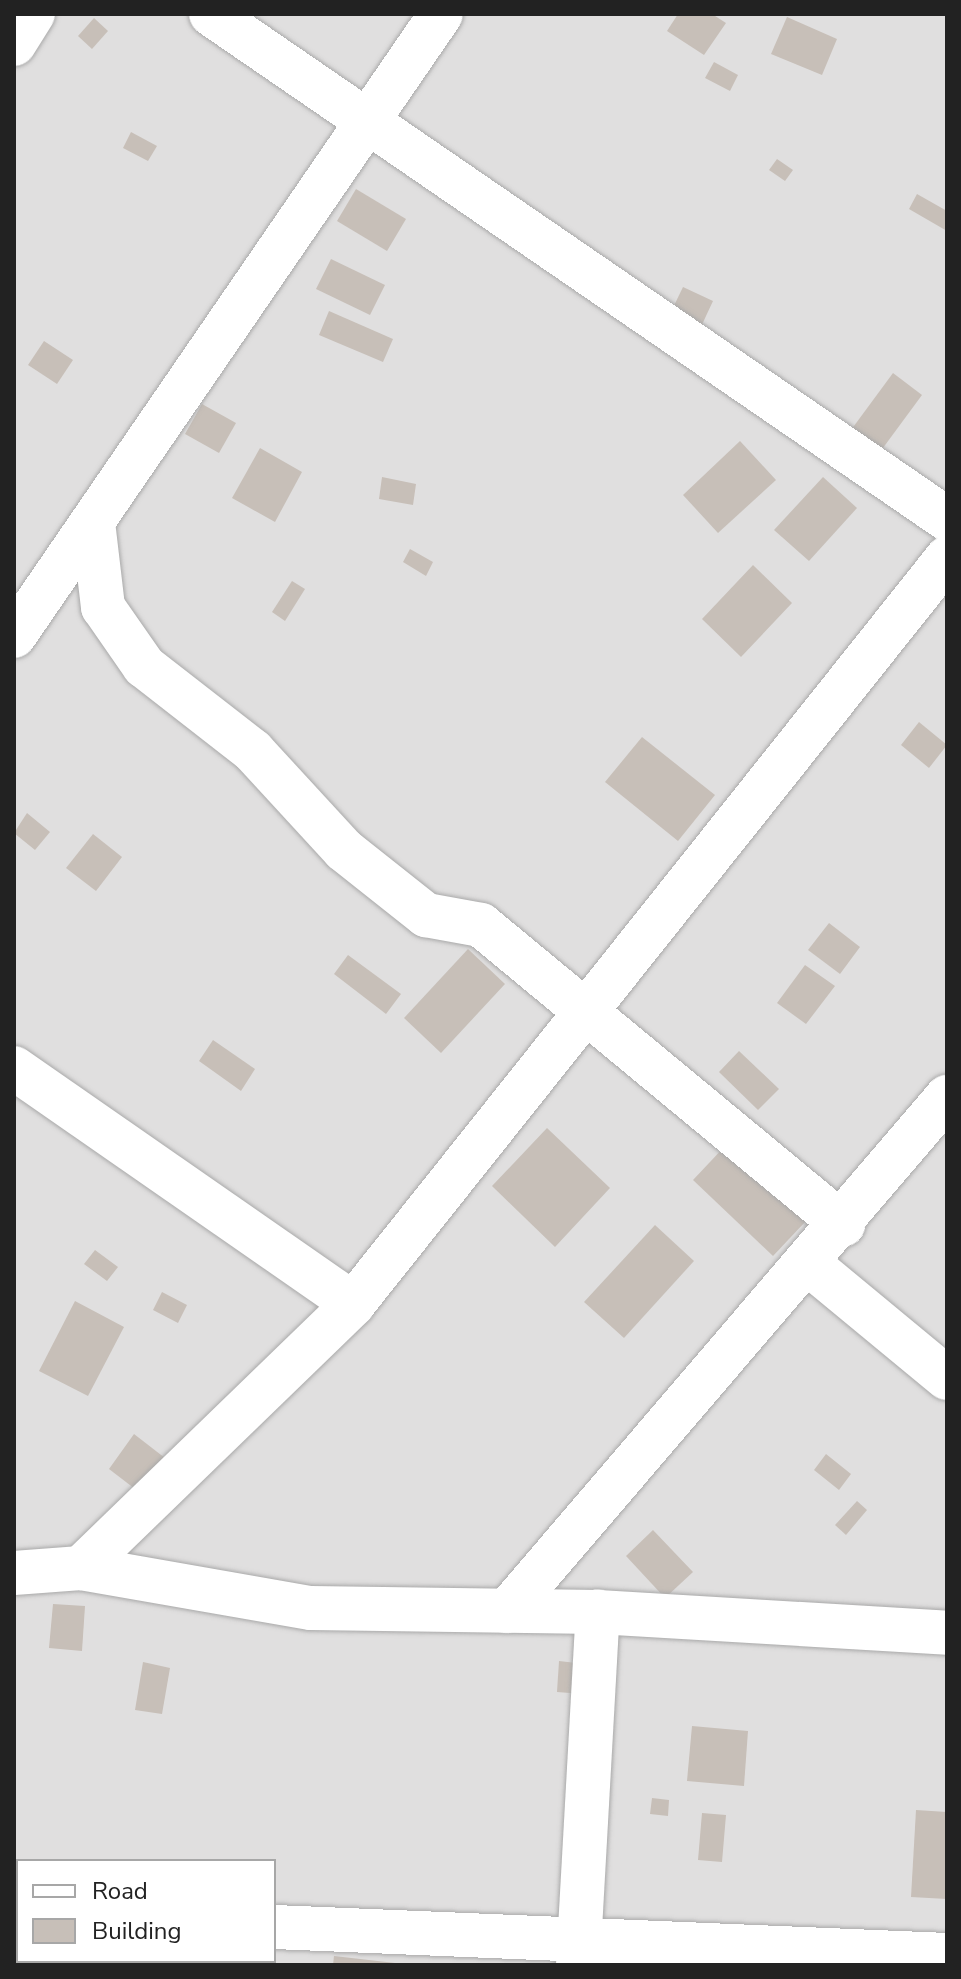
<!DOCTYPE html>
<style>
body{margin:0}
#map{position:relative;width:961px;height:1979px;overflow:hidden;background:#f2efe9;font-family:"Nunito Sans",sans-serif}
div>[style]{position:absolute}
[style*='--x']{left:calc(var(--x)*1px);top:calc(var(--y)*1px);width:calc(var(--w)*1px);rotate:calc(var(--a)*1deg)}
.residential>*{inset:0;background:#e0dfdf}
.building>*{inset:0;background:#c7bfb8}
.roads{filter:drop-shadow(0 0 2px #a9a9a9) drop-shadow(0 0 2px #a9a9a9)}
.minor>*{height:44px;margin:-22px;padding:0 22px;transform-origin:22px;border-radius:22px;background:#fff}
span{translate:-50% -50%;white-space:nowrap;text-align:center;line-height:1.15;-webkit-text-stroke:7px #fff;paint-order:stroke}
.frame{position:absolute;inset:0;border:16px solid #222;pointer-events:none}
.legend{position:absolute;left:16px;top:1859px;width:260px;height:104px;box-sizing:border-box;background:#fff;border:2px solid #a7a7a7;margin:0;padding:10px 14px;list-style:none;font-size:24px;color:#222}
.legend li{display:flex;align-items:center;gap:16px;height:40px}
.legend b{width:40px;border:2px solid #a7a7a7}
</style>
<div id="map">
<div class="residential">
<i style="clip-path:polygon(evenodd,14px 14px,947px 14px,947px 1965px,14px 1965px,14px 14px,18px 1861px,274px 1861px,274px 1961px,18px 1961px,18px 1861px)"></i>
</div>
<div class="building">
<i style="clip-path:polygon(678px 14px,712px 14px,726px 23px,704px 55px,667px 31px)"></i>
<i style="clip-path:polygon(787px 17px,837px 39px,822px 75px,771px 54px)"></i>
<i style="clip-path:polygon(94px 18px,108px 31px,92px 49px,78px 36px)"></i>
<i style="clip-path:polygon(714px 62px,738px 75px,730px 91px,705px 78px)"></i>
<i style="clip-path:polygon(131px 132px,157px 146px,148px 161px,123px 148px)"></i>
<i style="clip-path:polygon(777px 159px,793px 170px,785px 181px,769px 170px)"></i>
<i style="clip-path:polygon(356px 189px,406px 219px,387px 251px,337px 221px)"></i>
<i style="clip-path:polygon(917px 194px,947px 211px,947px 231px,909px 209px)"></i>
<i style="clip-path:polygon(331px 259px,385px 285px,370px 315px,316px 289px)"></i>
<i style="clip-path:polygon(683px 287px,713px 301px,699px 331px,669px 316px)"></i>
<i style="clip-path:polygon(329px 311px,393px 339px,383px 362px,319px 335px)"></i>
<i style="clip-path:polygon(44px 341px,73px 360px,57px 384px,28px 365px)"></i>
<i style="clip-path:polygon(893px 373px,922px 395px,880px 452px,851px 430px)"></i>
<i style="clip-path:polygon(202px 404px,236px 423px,219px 453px,185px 434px)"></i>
<i style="clip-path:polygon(740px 441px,776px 480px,718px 533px,683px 495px)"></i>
<i style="clip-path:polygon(260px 448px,302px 472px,275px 522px,232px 498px)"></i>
<i style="clip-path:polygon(382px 477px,416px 484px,413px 505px,379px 499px)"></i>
<i style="clip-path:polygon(823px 477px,857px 508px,809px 561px,774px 530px)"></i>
<i style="clip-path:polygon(410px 549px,433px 562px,426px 576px,403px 562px)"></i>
<i style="clip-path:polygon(753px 565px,792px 603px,741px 657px,702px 619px)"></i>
<i style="clip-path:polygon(292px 581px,305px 589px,285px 621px,272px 612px)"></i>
<i style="clip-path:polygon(919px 722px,947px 745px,929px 768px,901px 745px)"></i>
<i style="clip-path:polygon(642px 737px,715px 795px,678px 841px,605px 782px)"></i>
<i style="clip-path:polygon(27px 813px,50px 832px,35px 850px,14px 833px)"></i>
<i style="clip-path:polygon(93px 834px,122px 857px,96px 891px,66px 868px)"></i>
<i style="clip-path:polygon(829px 923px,860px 947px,840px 974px,808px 950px)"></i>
<i style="clip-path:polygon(468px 949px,505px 984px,441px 1053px,404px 1018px)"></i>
<i style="clip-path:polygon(348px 955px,401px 994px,386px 1014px,334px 974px)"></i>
<i style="clip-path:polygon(805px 965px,835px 986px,806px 1024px,777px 1003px)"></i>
<i style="clip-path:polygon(213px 1040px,255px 1069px,241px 1091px,199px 1061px)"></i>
<i style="clip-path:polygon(739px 1051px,779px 1089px,758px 1110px,719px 1072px)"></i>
<i style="clip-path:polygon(547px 1128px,610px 1188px,555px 1247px,492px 1186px)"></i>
<i style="clip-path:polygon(726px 1145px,806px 1221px,773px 1256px,693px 1180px)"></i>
<i style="clip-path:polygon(655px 1225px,694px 1261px,624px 1338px,584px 1302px)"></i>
<i style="clip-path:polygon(95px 1250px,118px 1267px,107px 1281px,84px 1264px)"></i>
<i style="clip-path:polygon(162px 1292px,187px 1305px,178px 1323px,153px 1310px)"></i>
<i style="clip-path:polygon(75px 1301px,124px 1327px,88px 1396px,39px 1371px)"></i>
<i style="clip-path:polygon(134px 1434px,165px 1458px,139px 1492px,109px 1469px)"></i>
<i style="clip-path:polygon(826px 1454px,851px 1474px,839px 1490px,814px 1470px)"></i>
<i style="clip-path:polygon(857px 1501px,867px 1510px,846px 1535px,835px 1525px)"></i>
<i style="clip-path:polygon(653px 1530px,693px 1572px,665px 1598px,626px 1556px)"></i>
<i style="clip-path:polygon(53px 1604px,85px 1606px,82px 1651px,49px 1648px)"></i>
<i style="clip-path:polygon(559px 1661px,585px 1664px,583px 1694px,557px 1692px)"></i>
<i style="clip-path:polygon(143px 1662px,170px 1668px,162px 1714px,135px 1710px)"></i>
<i style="clip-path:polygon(692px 1726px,748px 1731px,744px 1786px,687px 1781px)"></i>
<i style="clip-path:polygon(652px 1798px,669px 1800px,668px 1816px,650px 1814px)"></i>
<i style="clip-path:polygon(916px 1810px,947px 1812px,947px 1899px,911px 1897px)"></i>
<i style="clip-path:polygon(702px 1813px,726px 1815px,722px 1862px,698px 1860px)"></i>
<i style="clip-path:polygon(334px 1956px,395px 1963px,395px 1965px,333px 1965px)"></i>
</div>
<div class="roads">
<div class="minor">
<i style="--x:211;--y:14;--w:893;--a:34.46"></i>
<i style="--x:14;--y:44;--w:36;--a:-58"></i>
<i style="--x:93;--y:522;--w:86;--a:83.3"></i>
<i style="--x:103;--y:607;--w:72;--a:55.2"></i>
<i style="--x:144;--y:666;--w:138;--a:37.9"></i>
<i style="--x:253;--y:751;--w:134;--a:47.4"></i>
<i style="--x:344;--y:850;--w:105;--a:38.4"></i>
<i style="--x:426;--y:915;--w:56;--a:10.3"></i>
<i style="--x:481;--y:925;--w:470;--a:39.6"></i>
<i style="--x:14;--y:636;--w:754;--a:-55.53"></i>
<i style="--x:14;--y:1068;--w:413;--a:34.8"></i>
<i style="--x:353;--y:1304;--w:954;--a:-51.47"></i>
<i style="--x:809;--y:1264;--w:179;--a:39.6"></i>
<i style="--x:81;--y:1568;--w:379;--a:-44.1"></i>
<i style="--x:14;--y:1573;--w:67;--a:-4.3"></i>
<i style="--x:81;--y:1568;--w:233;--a:9.9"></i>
<i style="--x:311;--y:1608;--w:287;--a:0.8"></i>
<i style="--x:598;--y:1612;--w:350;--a:3.4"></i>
<i style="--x:507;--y:1611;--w:677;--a:-49.44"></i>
<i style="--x:14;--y:1916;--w:4;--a:0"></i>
<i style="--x:274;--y:1927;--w:674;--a:2.38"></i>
<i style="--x:578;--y:1965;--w:354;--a:-86.8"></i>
</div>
</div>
<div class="frame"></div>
<ul class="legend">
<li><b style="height:10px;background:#fff"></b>Road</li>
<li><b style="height:22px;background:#c7bfb8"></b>Building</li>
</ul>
</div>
